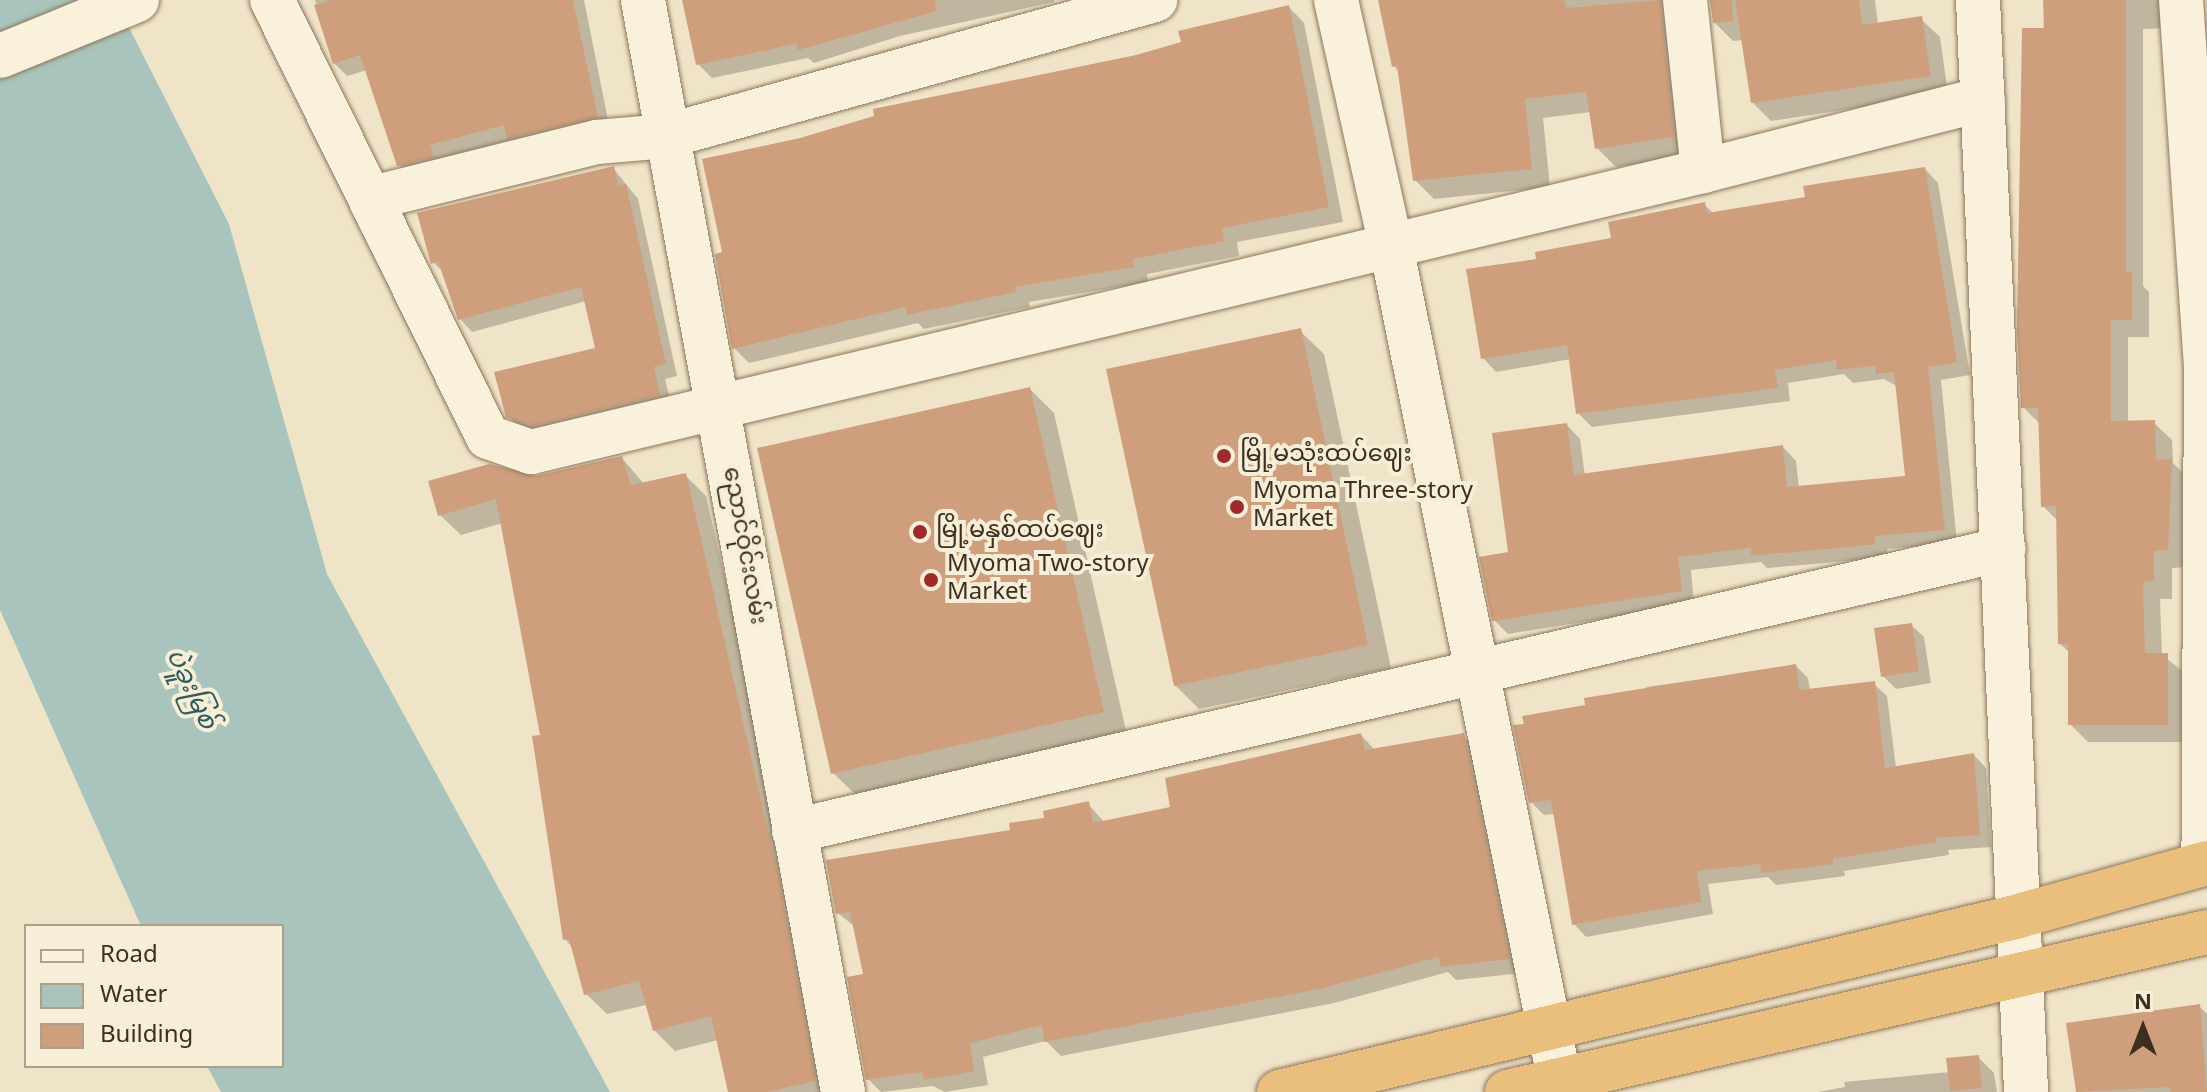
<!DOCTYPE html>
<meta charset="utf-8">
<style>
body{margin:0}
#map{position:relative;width:2207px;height:1092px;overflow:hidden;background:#f0e4c8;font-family:Georgia,"Noto Sans Myanmar",serif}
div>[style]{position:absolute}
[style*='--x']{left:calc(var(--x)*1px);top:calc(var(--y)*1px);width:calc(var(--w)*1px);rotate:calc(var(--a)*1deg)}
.water>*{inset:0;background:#a9c4bc}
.shadow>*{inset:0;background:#0003}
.building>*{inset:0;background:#cf9f7d}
.roads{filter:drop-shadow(0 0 2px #8d765c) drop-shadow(0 0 2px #8d765c)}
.minor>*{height:44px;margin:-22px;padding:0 22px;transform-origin:22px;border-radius:22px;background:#faf1dc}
.trunk>*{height:44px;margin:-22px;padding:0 22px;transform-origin:22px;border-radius:22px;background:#eabe7c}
.dots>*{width:22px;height:22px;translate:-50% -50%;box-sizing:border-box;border:4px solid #f7eed8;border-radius:50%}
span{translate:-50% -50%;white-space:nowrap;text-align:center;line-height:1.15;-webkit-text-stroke:8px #f7eed8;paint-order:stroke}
.poi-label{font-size:24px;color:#3d2e20}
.left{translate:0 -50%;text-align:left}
.street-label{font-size:24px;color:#3d2e20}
.water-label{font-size:26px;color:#2f5d5a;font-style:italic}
.legend{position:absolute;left:24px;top:924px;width:260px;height:144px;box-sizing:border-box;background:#f7eed8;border:2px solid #ada18e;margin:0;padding:10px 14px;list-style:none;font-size:24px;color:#3d2e20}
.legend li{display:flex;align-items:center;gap:16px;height:40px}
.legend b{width:40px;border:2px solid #ada18e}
.north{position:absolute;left:2103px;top:988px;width:80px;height:80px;-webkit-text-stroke:6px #f7eed8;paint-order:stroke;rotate:0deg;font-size:22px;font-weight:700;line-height:32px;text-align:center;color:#3d2e20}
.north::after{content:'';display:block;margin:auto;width:28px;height:36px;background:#3d2e20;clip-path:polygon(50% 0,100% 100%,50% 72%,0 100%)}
</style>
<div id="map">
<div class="water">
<i style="clip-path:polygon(0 0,115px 0,229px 224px,327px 574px,610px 1092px,221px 1092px,207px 1066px,282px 1066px,282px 926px,141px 926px,0 610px)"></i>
</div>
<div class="shadow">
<i style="clip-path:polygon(315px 0,584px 0,610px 130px,522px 151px,511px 140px,442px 158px,412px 178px,399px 165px,367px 70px,347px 76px,334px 63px)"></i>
<i style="clip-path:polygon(684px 0,1054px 0,1054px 2px,900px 36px,814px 63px,808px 58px,712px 78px,698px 64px)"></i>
<i style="clip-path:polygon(1380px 0,1692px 0,1692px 155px,1616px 167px,1597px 148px,1591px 112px,1543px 118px,1550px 187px,1434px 199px,1415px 180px,1400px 73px,1394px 66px)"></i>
<i style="clip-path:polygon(1710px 0,1875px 0,1878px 25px,1921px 19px,1940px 37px,1948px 94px,1771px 121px,1752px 102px,1743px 40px,1733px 41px,1714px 22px)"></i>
<i style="clip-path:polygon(2045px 0,2166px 0,2166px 28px,2143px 29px,2143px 286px,2149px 292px,2149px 337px,2128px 337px,2128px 423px,2154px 423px,2172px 440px,2173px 463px,2189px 479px,2185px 567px,2172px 568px,2172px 599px,2160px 599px,2162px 655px,2185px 673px,2185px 742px,2088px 742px,2070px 724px,2070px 653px,2060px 644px,2059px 522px,2043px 506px,2040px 424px,2023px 407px)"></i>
<i style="clip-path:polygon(1289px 7px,1304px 23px,1343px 222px,1237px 242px,1239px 256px,1147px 274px,1148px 282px,1029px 302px,1030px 307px,924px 329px,918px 323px,749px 363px,734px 348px,725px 254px,800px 140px,1137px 57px)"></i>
<i style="clip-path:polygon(613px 168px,638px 199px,677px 376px,665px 379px,672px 407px,546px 438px,521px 429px,508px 416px,597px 349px,586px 301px,472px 332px,460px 319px,445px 274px,433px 262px)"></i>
<i style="clip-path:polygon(1925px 169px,1938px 183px,1970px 375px,1941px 380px,1957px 543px,1887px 549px,1888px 557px,1814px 564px,1767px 568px,1761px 562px,1691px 570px,1694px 604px,1508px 634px,1494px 620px,1510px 553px,1567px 425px,1580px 439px,1585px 476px,1783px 447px,1796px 461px,1799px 488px,1907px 478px,1897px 386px,1884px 379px,1853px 383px,1844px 374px,1788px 383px,1790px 401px,1592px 427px,1578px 413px,1571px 359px,1496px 372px,1483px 358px,1539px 260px,1614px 240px,1704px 204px,1714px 214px,1807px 199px)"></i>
<i style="clip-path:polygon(1300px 331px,1324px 354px,1391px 668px,1199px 709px,1175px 685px)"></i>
<i style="clip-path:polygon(1030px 389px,1054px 413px,1127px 735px,857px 796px,833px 773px)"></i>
<i style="clip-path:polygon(622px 458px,644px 484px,685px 475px,706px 496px,797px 892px,833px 1092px,730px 1092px,718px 1040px,675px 1051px,654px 1030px,646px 1005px,607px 1014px,586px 994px,573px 948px,565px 939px,542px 737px,503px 523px,461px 535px,440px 515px,536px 478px)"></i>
<i style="clip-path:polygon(1911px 625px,1924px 637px,1931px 683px,1896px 689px,1883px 676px)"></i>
<i style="clip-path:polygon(1796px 666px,1808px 678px,1810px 691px,1874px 684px,1887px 696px,1896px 768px,1974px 755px,1986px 768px,1991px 847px,1948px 850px,1949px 855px,1844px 871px,1845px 876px,1776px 885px,1768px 877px,1708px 884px,1713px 914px,1586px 937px,1574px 924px,1555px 814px,1544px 815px,1531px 802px,1587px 707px,1647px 691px,1646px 687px)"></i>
<i style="clip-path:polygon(1361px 735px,1375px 750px,1463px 736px,1478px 750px,1523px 973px,1456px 980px,1448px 972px,1334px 1003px,1061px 1056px,1046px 1041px,983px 1057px,988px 1085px,945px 1092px,933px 1086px,881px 1092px,868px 1079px,866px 975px,855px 927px,838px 913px,1012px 831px,1088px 804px,1104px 822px,1172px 808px)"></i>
<i style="clip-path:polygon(2199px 1006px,2207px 1014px,2207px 1092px,2078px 1092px,2068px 1024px)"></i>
<i style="clip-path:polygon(1978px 1057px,1994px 1073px,1997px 1092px,1818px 1092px,1845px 1087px,1844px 1082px,1950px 1072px)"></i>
</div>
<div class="building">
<i style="clip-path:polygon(332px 0,573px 0,598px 117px,507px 139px,504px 125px,430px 145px,434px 157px,397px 166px,360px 55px,333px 64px,314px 5px)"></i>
<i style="clip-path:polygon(682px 0,935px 0,937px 11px,798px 50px,796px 44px,696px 65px)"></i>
<i style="clip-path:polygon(1378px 0,1564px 0,1566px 8px,1660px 0,1674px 137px,1595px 149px,1586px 92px,1525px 99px,1532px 169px,1413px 181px,1397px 66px,1392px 67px)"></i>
<i style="clip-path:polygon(1710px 0,1732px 0,1733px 21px,1713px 23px)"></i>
<i style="clip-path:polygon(1735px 0,1859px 0,1862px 25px,1922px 16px,1931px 76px,1751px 103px)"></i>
<i style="clip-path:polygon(2043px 0,2126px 0,2126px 272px,2132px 272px,2132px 320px,2111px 320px,2111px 421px,2155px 420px,2156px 460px,2172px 459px,2168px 550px,2154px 551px,2154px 581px,2143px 582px,2145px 653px,2168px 653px,2168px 725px,2068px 725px,2068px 644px,2058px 644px,2056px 506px,2041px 507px,2038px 408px,2021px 408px,2017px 328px,2022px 28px,2044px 28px)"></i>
<i style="clip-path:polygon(1289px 5px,1329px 207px,1222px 228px,1225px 241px,1133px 259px,1134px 267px,1015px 287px,1016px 292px,907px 315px,906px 307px,732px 349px,715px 254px,722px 252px,702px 159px,800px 138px,874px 116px,873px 109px,1136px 55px,1181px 42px,1178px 31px)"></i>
<i style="clip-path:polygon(614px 166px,618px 185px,626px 184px,666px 364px,654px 367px,660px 395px,532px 426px,506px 417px,494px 372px,595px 348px,581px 287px,458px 320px,438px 261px,431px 264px,417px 213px)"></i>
<i style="clip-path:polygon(1925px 167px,1957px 362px,1928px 367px,1945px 530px,1875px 536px,1875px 544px,1799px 552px,1751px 555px,1751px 548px,1678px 557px,1682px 591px,1492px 621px,1479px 557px,1508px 552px,1492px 433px,1567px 423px,1574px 475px,1783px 445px,1787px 487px,1905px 476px,1894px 372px,1876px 374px,1875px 366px,1837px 370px,1836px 360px,1775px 370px,1778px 388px,1576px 414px,1567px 345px,1481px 359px,1466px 269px,1536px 259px,1535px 252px,1611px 238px,1608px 222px,1705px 202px,1707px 213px,1805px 197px,1803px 186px)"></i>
<i style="clip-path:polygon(1301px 328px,1368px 645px,1174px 686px,1106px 369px)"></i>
<i style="clip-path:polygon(1030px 387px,1104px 712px,831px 774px,757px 448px)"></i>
<i style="clip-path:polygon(622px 456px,631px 485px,686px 473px,777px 870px,816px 1081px,766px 1092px,728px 1092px,711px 1016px,653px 1031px,639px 981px,584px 995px,569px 939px,563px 940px,532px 736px,540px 735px,496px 499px,438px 516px,428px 481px,489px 464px,536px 476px)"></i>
<i style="clip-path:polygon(1912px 623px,1919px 671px,1881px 677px,1874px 628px)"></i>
<i style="clip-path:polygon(1796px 664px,1799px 690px,1875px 681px,1885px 768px,1974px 753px,1980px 835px,1936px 838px,1937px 842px,1833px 859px,1833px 864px,1761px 873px,1760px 864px,1697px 871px,1701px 902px,1572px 925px,1551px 800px,1529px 803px,1513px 725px,1524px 724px,1522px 716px,1585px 705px,1584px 698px)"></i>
<i style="clip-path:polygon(1361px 733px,1365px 750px,1464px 733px,1510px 959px,1440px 967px,1439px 957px,1319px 989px,1044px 1042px,1042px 1025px,970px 1043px,974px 1071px,924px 1080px,922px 1072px,866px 1080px,847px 977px,863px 974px,850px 912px,836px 914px,826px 860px,1010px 830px,1009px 823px,1044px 818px,1043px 811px,1089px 801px,1093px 823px,1170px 807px,1165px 778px)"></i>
<i style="clip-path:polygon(2200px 1004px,2207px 1092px,2171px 1092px,2170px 1087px,2076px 1092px,2066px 1023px)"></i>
<i style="clip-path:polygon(1979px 1055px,1982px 1088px,1950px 1091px,1946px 1058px)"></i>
</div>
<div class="roads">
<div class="minor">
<i style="--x:272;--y:0;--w:487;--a:63.7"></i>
<i style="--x:488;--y:437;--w:46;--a:19.2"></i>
<i style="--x:531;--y:452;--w:1205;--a:-13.48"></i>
<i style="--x:1703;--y:171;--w:289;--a:-14.4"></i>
<i style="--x:643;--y:0;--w:1110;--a:79.62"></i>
<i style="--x:1336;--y:0;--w:252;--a:77.4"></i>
<i style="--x:1391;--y:246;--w:863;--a:78.57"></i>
<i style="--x:1685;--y:0;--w:172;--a:84"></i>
<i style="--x:1978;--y:0;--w:1093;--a:87.48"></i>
<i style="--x:2181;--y:0;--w:366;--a:86.1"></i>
<i style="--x:2206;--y:365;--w:499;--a:90.3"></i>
<i style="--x:0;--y:56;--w:148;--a:-22.2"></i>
<i style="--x:372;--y:198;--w:232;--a:-14"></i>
<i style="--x:597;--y:142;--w:70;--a:-4.9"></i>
<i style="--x:667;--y:136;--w:507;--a:-15.57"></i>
<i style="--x:794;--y:831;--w:1242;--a:-13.12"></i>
</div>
<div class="trunk">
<i style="--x:1279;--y:1092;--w:757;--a:-13.37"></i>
<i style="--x:2015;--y:917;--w:199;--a:-15.7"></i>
<i style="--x:1507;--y:1092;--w:718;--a:-12.88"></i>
</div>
</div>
<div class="dots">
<i style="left:1224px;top:456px;background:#9e2a2b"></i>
<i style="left:1237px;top:507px;background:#9e2a2b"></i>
<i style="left:920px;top:532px;background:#9e2a2b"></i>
<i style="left:931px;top:580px;background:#9e2a2b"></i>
</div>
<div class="poi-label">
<span class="left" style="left:1240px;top:456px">မြို့မသုံးထပ်ဈေး</span>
<span class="left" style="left:1253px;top:507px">Myoma Three-story<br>Market</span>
<span class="left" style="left:936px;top:532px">မြို့မနှစ်ထပ်ဈေး</span>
<span class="left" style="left:947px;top:580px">Myoma Two-story<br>Market</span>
</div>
<div class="street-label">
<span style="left:743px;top:546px;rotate:80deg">ညောင်ဝိုင်းလမ်း</span>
</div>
<div class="water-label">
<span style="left:189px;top:690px;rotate:65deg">ပဲခူးမြစ်</span>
</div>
<ul class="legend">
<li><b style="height:10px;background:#faf1dc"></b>Road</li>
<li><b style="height:22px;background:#a9c4bc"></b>Water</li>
<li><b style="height:22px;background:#cf9f7d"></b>Building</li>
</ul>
<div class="north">N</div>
</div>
